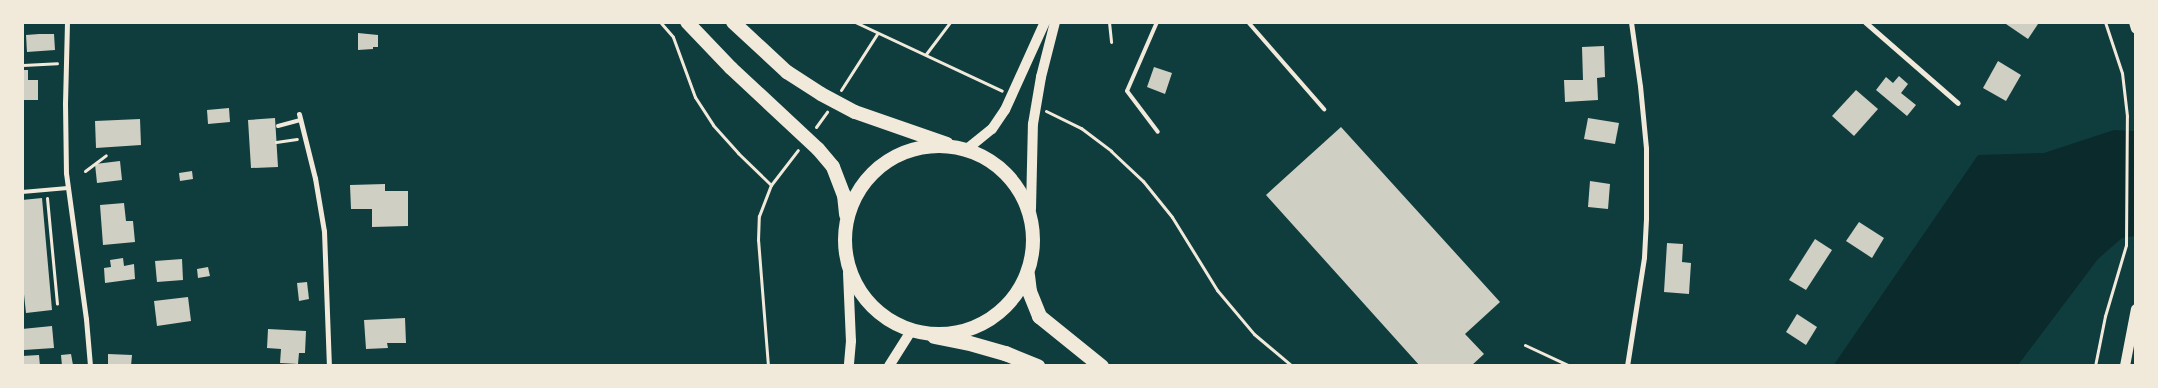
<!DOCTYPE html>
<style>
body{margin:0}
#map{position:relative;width:2158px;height:388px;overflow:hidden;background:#0f3d3e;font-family:"Varela Round",sans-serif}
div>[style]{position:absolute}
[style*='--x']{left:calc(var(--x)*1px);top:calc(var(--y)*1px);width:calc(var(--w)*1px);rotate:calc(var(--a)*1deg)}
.water>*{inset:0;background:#0a2a2b}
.building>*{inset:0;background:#cfcfc3}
.path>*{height:3px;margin:-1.5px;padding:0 1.5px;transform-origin:1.5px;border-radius:1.5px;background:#f1e9da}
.service>*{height:4px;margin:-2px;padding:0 2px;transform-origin:2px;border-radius:2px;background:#f1e9da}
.minor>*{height:5px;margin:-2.5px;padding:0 2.5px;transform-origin:2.5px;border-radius:2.5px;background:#f1e9da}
.secondary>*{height:10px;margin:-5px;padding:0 5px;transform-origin:5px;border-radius:5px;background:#f1e9da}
.trunk>*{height:14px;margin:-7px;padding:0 7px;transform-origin:7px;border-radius:7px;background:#f1e9da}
.trunk>.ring{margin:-7px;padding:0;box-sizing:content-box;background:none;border:14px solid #f1e9da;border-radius:50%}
.motorway>*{height:15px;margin:-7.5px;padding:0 7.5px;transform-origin:7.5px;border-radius:7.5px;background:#f1e9da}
span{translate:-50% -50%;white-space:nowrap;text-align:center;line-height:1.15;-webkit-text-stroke:4.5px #f1e9da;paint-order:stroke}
.frame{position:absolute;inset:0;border:24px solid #f1e9da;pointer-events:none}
</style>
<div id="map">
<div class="water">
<i style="clip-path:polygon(2114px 130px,2135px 131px,2135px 236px,2122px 238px,2098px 259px,2018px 365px,1833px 366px,1978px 155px,2044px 153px)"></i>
</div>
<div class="building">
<i style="clip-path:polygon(2003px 22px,2036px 22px,2038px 24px,2028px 39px)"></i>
<i style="clip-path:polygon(358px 33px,378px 35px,378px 47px,373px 47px,373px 49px,358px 50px)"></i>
<i style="clip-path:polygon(39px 34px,54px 34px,55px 50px,27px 52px,26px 35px)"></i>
<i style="clip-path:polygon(1604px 46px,1605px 77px,1597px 78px,1598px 100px,1565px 102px,1564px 80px,1583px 80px,1582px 47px)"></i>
<i style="clip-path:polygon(1998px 61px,2021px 75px,2006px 101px,1983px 88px)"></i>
<i style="clip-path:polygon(1154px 67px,1172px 73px,1165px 94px,1147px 87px)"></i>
<i style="clip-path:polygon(22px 70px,28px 70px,28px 80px,38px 80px,38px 100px,22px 100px)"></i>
<i style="clip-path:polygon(1899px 76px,1908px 84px,1901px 93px,1916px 105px,1907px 116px,1876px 90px,1886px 77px,1893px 83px)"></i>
<i style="clip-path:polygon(1856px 90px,1878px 109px,1854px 136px,1832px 116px)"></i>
<i style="clip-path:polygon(229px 108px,230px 122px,208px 124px,207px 110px)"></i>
<i style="clip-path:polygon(275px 118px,278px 167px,251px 168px,248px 120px)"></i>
<i style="clip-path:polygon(1588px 118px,1619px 123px,1615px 144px,1584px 139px)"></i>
<i style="clip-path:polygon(140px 119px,141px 145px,96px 148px,95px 121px)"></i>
<i style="clip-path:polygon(1341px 127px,1500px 302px,1465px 334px,1484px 354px,1471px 366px,1420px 366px,1266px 195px)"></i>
<i style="clip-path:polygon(120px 161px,122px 180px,97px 183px,95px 164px)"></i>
<i style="clip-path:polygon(192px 171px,193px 179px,180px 181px,179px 173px)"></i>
<i style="clip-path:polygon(1590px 181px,1610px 184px,1608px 209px,1588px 207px)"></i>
<i style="clip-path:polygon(385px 184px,385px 191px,408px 191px,408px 226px,372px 227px,372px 209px,351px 209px,350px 185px)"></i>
<i style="clip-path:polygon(42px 198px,52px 310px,26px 313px,22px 276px,22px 200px)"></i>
<i style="clip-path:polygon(124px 203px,126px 221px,133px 221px,135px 242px,103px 245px,100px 205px)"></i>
<i style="clip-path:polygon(1859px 222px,1884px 238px,1872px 258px,1846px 241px)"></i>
<i style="clip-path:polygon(1815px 239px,1832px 250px,1806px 290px,1789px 280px)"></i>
<i style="clip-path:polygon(1667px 243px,1683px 244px,1682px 262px,1691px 263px,1689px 294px,1664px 292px)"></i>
<i style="clip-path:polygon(123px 258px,124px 266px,134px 264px,135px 279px,105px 283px,104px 268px,111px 267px,110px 260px)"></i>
<i style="clip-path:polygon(182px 259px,183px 280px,157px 282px,155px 261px)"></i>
<i style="clip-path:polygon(208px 267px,210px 276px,198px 278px,197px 269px)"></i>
<i style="clip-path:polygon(307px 282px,309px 299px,299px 301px,297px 283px)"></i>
<i style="clip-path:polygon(188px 297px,191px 321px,157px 326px,154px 301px)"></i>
<i style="clip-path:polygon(1797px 314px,1817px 327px,1806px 345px,1786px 332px)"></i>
<i style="clip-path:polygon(405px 318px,406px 343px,387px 343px,388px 348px,366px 349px,364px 320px)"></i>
<i style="clip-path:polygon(52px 326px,54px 348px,24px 350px,22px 329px)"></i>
<i style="clip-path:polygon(268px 329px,306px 331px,305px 353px,299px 353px,298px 364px,280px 363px,281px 349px,267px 348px)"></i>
<i style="clip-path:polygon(71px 354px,73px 365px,62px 366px,61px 355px)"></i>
<i style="clip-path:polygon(108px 354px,132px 355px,131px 366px,108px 366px)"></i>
<i style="clip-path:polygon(39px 355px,40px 366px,22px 366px,22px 356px)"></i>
</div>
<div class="path">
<i style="--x:855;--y:22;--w:162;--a:25.1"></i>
<i style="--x:1109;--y:22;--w:20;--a:84"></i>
<i style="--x:661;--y:23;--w:18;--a:49"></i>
<i style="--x:673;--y:37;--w:64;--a:69.9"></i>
<i style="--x:695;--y:97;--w:33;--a:57"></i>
<i style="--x:713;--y:125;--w:38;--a:48"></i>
<i style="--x:738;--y:153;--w:46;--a:44.1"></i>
<i style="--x:926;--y:54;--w:40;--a:-53"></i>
<i style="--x:23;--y:65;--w:34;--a:-3"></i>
<i style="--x:841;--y:90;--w:67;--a:-57.3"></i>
<i style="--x:1046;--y:111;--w:39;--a:26"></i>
<i style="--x:1081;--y:128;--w:38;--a:37"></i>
<i style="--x:1111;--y:151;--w:44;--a:43.2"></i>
<i style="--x:1143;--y:181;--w:46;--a:51.1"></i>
<i style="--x:1172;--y:217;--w:86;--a:58.3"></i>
<i style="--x:1217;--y:290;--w:57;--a:49.9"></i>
<i style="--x:1254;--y:334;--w:50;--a:40.1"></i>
<i style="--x:816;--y:127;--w:19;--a:-54"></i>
<i style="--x:276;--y:142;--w:21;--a:-8"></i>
<i style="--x:85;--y:171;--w:26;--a:-37"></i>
<i style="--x:47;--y:198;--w:106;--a:84.6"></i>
<i style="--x:1525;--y:345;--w:50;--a:25"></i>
<i style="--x:768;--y:366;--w:126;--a:-94.5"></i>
<i style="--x:758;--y:240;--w:24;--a:-88"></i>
<i style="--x:759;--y:216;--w:33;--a:-69"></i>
<i style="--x:771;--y:185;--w:44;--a:-52.4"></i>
<i style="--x:2095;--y:366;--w:51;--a:-78.7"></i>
<i style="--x:2105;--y:316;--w:74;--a:-73.5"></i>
<i style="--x:2126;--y:245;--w:129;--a:-89.6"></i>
<i style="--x:2127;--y:116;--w:43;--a:-96.6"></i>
<i style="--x:2122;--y:73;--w:54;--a:-108.4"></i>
</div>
<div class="service">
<i style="--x:1157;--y:22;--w:75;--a:113.5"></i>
<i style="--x:1127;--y:91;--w:51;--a:52.9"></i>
<i style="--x:1248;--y:22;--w:116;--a:48.9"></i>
<i style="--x:278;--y:126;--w:24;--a:-15"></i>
<i style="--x:22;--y:192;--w:46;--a:-5"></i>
</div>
<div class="minor">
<i style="--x:67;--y:22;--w:81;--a:91.4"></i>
<i style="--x:65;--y:103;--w:70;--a:89.2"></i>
<i style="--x:66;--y:173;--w:147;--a:82.2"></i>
<i style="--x:86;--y:319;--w:47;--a:85.1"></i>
<i style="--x:1865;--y:22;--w:123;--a:41.1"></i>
<i style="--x:299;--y:114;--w:66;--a:76"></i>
<i style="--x:315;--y:178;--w:54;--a:80.4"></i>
<i style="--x:324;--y:231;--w:135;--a:87.9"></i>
<i style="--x:1627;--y:366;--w:110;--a:-81.1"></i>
<i style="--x:1644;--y:257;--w:39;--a:-87"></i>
<i style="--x:1646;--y:218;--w:70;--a:-90"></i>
<i style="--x:1646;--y:148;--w:62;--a:-95.5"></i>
<i style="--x:1640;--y:86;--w:65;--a:-98"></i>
</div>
<div class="secondary">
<i style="--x:2134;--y:22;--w:7;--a:74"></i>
<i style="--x:967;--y:149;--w:32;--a:-39"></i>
<i style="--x:992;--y:129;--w:23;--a:-56"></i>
<i style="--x:1005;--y:110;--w:97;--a:-65.6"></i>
<i style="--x:1031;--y:209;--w:85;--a:-88.7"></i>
<i style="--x:1033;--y:124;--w:48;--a:-80.3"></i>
<i style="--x:1041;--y:77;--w:57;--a:-75.7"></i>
<i style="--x:848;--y:273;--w:68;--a:87.5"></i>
<i style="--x:851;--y:341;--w:25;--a:95"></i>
<i style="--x:889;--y:366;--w:41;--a:-57.8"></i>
<i style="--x:2125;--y:366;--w:58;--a:-79.1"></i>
</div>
<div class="trunk">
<i style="--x:687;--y:22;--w:64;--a:46.3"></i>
<i style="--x:731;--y:68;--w:119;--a:43"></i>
<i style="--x:818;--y:149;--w:23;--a:50"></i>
<i style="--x:833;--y:167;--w:30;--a:69"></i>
<i style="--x:844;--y:195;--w:20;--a:84"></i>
<i style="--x:733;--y:22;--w:74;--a:42.8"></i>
<i style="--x:787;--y:72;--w:40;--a:32.9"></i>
<i style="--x:821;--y:94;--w:38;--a:28"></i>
<i style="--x:855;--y:112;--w:97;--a:19.2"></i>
<i class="ring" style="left:845px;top:146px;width:174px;height:174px"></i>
</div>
<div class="motorway">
<i style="--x:1027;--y:275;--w:16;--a:83"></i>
<i style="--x:1029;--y:291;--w:27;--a:68"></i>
<i style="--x:1039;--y:316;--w:80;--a:38.9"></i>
<i style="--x:934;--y:336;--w:33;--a:11"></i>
<i style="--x:966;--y:342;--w:41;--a:15.8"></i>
<i style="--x:1005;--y:353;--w:35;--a:22"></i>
</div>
<div class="frame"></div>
</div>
